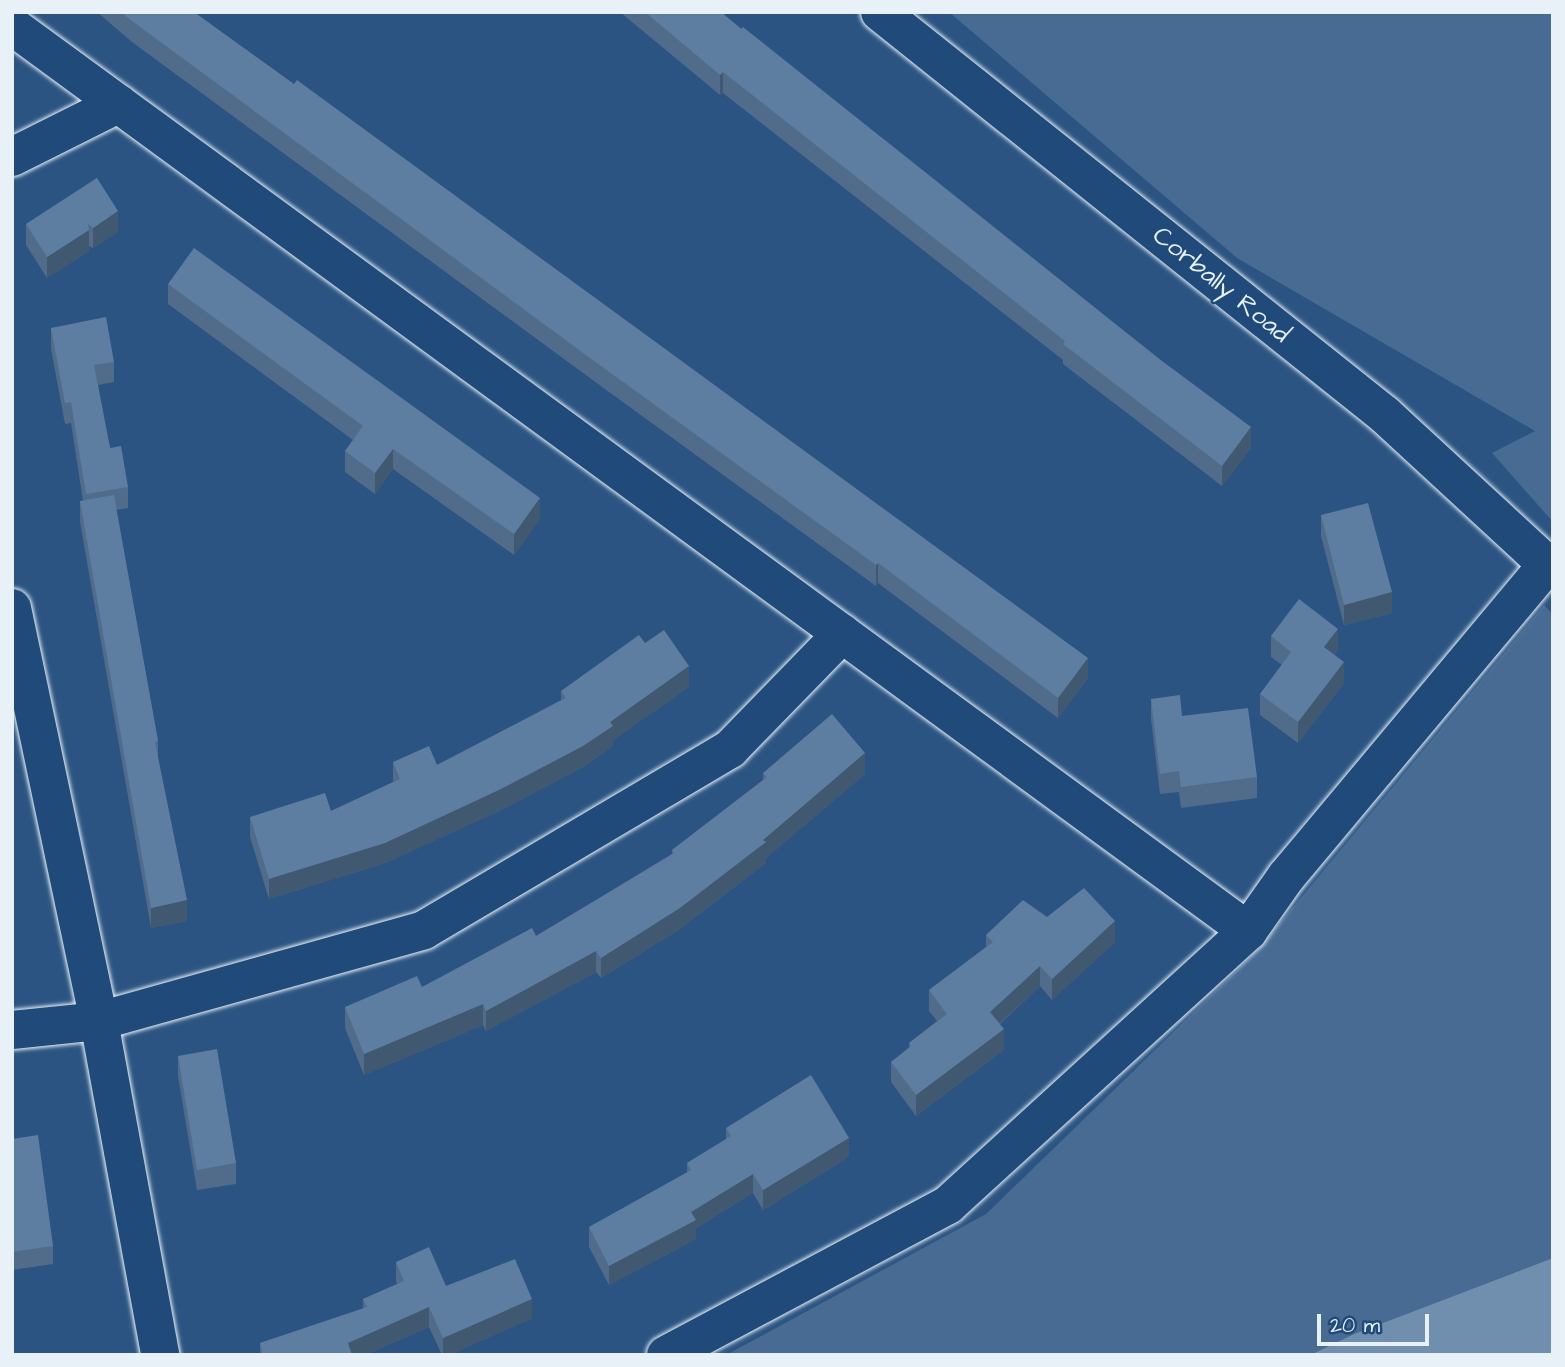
<!DOCTYPE html>
<style>
body{margin:0}
#map{position:relative;width:1565px;height:1367px;overflow:hidden;background:#2b5482;font-family:"Architects Daughter",sans-serif}
div>[style]{position:absolute}
[style*='--x']{left:calc(var(--x)*1px);top:calc(var(--y)*1px);width:calc(var(--w)*1px);rotate:calc(var(--a)*1deg)}
.green>*{inset:0;background:#476b93}
.water>*{inset:0;background:#708ead}
.roads{filter:drop-shadow(0 0 2px #e8f1f8) drop-shadow(0 0 2px #e8f1f8)}
.street>*{height:38px;margin:-19px;padding:0 19px;transform-origin:19px;border-radius:19px;background:#1f4a7a}
.secondary>*{height:38px;margin:-19px;padding:0 19px;transform-origin:19px;border-radius:19px;background:#1f4a7a}
.wall>*{inset:0;background:#506c8a}
.shaded-wall>*{inset:0;background:#415871}
.building>*{inset:0;background:#5d7da1}
span{translate:-50% -50%;white-space:nowrap;text-align:center;line-height:1.15;-webkit-text-stroke:5px #1f4a7a;paint-order:stroke}
.street-label{font-size:26px;color:#e8f1f8}
.frame{position:absolute;inset:0;border:14px solid #e8f1f8;pointer-events:none}
.scale{position:absolute;left:1317px;top:1314px;width:112px;height:32px;box-sizing:border-box;border:4px solid #e8f1f8;border-top:0;padding-left:9px;font-size:21px;line-height:24px;white-space:nowrap;color:#e8f1f8;-webkit-text-stroke:5px #1f4a7a;paint-order:stroke}
</style>
<div id="map">
<div class="green">
<i style="clip-path:polygon(949px 12px,1553px 12px,1553px 522px,1492px 453px,1535px 431px,1237px 258px)"></i>
<i style="clip-path:polygon(1544px 605px,1553px 614px,1553px 1258px,1354px 1334px,1310px 1355px,726px 1355px,986px 1214px,1257px 951px)"></i>
</div>
<div class="water">
<i style="clip-path:polygon(1553px 1258px,1553px 1355px,1310px 1355px,1354px 1334px)"></i>
</div>
<div class="roads">
<div class="street">
<i style="--x:12;--y:26;--w:1532;--a:36.21"></i>
<i style="--x:12;--y:157;--w:119;--a:-26.6"></i>
<i style="--x:12;--y:608;--w:422;--a:78.1"></i>
<i style="--x:99;--y:1021;--w:340;--a:79.6"></i>
<i style="--x:12;--y:1030;--w:87;--a:-5.9"></i>
<i style="--x:99;--y:1021;--w:337;--a:-15.6"></i>
<i style="--x:424;--y:930;--w:356;--a:-30.6"></i>
<i style="--x:730;--y:749;--w:161;--a:-45.8"></i>
<i style="--x:666;--y:1355;--w:319;--a:-28"></i>
<i style="--x:948;--y:1205;--w:406;--a:-42.4"></i>
<i style="--x:1248;--y:931;--w:66;--a:-54.9"></i>
<i style="--x:1286;--y:877;--w:407;--a:-50.1"></i>
</div>
<div class="secondary">
<i style="--x:880;--y:12;--w:646;--a:38.59"></i>
<i style="--x:1385;--y:415;--w:229;--a:42.7"></i>
</div>
</div>
<div class="wall">
<i style="clip-path:polygon(97px 12px,194px 12px,1088px 678px,1058px 718px,878px 583px,876px 586px,594px 381px,132px 42px)"></i>
<i style="clip-path:polygon(620px 12px,721px 12px,1251px 448px,1222px 486px,1063px 364px,1063px 360px,723px 93px,720px 95px)"></i>
<i style="clip-path:polygon(97px 178px,118px 232px,93px 248px,89px 246px,89px 251px,47px 278px,26px 245px,26px 224px)"></i>
<i style="clip-path:polygon(168px 284px,540px 519px,514px 555px,393px 469px,375px 494px,345px 472px,345px 451px,353px 440px,168px 304px)"></i>
<i style="clip-path:polygon(51px 328px,114px 362px,114px 382px,98px 385px,110px 448px,128px 487px,128px 508px,116px 510px,158px 741px,158px 758px,187px 921px,151px 928px,80px 522px,80px 501px,83px 501px,71px 423px,65px 424px,51px 349px)"></i>
<i style="clip-path:polygon(1321px 515px,1392px 613px,1344px 625px,1321px 536px)"></i>
<i style="clip-path:polygon(1271px 636px,1338px 650px,1334px 655px,1344px 683px,1298px 743px,1260px 715px,1260px 694px,1282px 665px,1271px 657px)"></i>
<i style="clip-path:polygon(645px 643px,689px 687px,613px 740px,613px 746px,583px 767px,499px 811px,385px 863px,269px 899px,250px 837px,250px 817px,331px 811px,393px 782px,393px 762px,437px 765px,561px 700px,561px 691px)"></i>
<i style="clip-path:polygon(1151px 699px,1182px 716px,1257px 777px,1257px 798px,1181px 808px,1179px 792px,1160px 794px,1151px 719px)"></i>
<i style="clip-path:polygon(763px 773px,865px 774px,766px 858px,766px 863px,680px 929px,601px 978px,596px 972px,486px 1031px,483px 1025px,364px 1075px,345px 1028px,345px 1007px,422px 987px,536px 936px,672px 854px,672px 850px,763px 780px)"></i>
<i style="clip-path:polygon(1047px 917px,1115px 942px,1052px 1000px,1040px 986px,1000px 1024px,1004px 1050px,916px 1116px,891px 1082px,891px 1062px,909px 1048px,909px 1043px,937px 1021px,929px 1011px,929px 990px,986px 947px,986px 935px)"></i>
<i style="clip-path:polygon(178px 1056px,236px 1163px,236px 1184px,197px 1190px,178px 1076px)"></i>
<i style="clip-path:polygon(726px 1128px,849px 1157px,763px 1210px,753px 1193px,696px 1228px,696px 1239px,609px 1285px,589px 1247px,589px 1227px,687px 1173px,687px 1163px,726px 1139px)"></i>
<i style="clip-path:polygon(12px 1139px,53px 1246px,53px 1264px,12px 1270px)"></i>
<i style="clip-path:polygon(396px 1262px,446px 1286px,532px 1318px,449px 1355px,442px 1355px,429px 1327px,365px 1355px,260px 1355px,260px 1343px,363px 1309px,363px 1299px,397px 1284px,396px 1281px)"></i>
</div>
<div class="shaded-wall">
<i style="clip-path:polygon(723px 72px,723px 93px,720px 95px,720px 75px)"></i>
<i style="clip-path:polygon(118px 211px,118px 232px,93px 248px,93px 228px)"></i>
<i style="clip-path:polygon(89px 230px,89px 251px,47px 278px,47px 257px)"></i>
<i style="clip-path:polygon(1251px 427px,1251px 448px,1222px 486px,1222px 466px)"></i>
<i style="clip-path:polygon(393px 449px,393px 469px,375px 494px,375px 473px)"></i>
<i style="clip-path:polygon(540px 498px,540px 519px,514px 555px,514px 534px)"></i>
<i style="clip-path:polygon(878px 563px,878px 583px,876px 586px,876px 565px)"></i>
<i style="clip-path:polygon(1392px 592px,1392px 613px,1344px 625px,1344px 605px)"></i>
<i style="clip-path:polygon(1338px 629px,1338px 650px,1324px 667px,1324px 647px)"></i>
<i style="clip-path:polygon(1088px 658px,1088px 678px,1058px 718px,1058px 698px)"></i>
<i style="clip-path:polygon(1344px 662px,1344px 683px,1298px 743px,1298px 722px)"></i>
<i style="clip-path:polygon(689px 666px,689px 687px,613px 740px,613px 746px,583px 767px,499px 811px,385px 863px,269px 899px,269px 879px,610px 722px)"></i>
<i style="clip-path:polygon(865px 753px,865px 774px,766px 858px,766px 863px,680px 929px,601px 978px,601px 958px,763px 840px)"></i>
<i style="clip-path:polygon(187px 900px,187px 921px,151px 928px,151px 908px)"></i>
<i style="clip-path:polygon(1115px 921px,1115px 942px,1052px 1000px,1052px 979px)"></i>
<i style="clip-path:polygon(596px 951px,596px 972px,486px 1031px,486px 1011px)"></i>
<i style="clip-path:polygon(1040px 966px,1040px 986px,990px 1032px,990px 1012px)"></i>
<i style="clip-path:polygon(483px 1004px,483px 1025px,364px 1075px,364px 1054px)"></i>
<i style="clip-path:polygon(1004px 1029px,1004px 1050px,916px 1116px,916px 1095px)"></i>
<i style="clip-path:polygon(849px 1138px,849px 1157px,763px 1210px,763px 1190px)"></i>
<i style="clip-path:polygon(753px 1174px,753px 1193px,696px 1228px,696px 1239px,609px 1285px,609px 1266px,691px 1212px)"></i>
<i style="clip-path:polygon(532px 1299px,532px 1318px,449px 1355px,443px 1355px,443px 1338px)"></i>
<i style="clip-path:polygon(429px 1307px,429px 1327px,365px 1355px,348px 1355px,348px 1343px)"></i>
</div>
<div class="building">
<i style="clip-path:polygon(121px 12px,194px 12px,294px 84px,297px 80px,1088px 658px,1058px 698px,878px 563px,876px 565px,594px 361px,132px 21px)"></i>
<i style="clip-path:polygon(645px 12px,721px 12px,741px 29px,743px 27px,1162px 361px,1251px 427px,1222px 466px,1063px 344px,1065px 341px,723px 72px,720px 75px)"></i>
<i style="clip-path:polygon(97px 178px,118px 211px,93px 228px,88px 224px,89px 230px,47px 257px,26px 224px)"></i>
<i style="clip-path:polygon(194px 248px,540px 498px,514px 534px,393px 449px,375px 473px,345px 451px,363px 426px,168px 284px)"></i>
<i style="clip-path:polygon(106px 317px,114px 362px,94px 365px,110px 448px,121px 446px,128px 487px,86px 494px,71px 402px,65px 403px,51px 328px)"></i>
<i style="clip-path:polygon(114px 495px,158px 741px,155px 742px,187px 900px,151px 908px,80px 501px)"></i>
<i style="clip-path:polygon(1368px 503px,1392px 592px,1344px 605px,1321px 515px)"></i>
<i style="clip-path:polygon(1299px 599px,1338px 629px,1324px 647px,1344px 662px,1298px 722px,1260px 694px,1291px 652px,1271px 636px)"></i>
<i style="clip-path:polygon(664px 630px,689px 666px,610px 722px,613px 726px,583px 746px,499px 790px,385px 843px,269px 879px,250px 817px,325px 793px,331px 811px,400px 779px,393px 762px,429px 746px,437px 765px,566px 698px,561px 691px,639px 635px,645px 643px)"></i>
<i style="clip-path:polygon(1180px 695px,1182px 716px,1248px 708px,1257px 777px,1181px 787px,1179px 771px,1160px 774px,1151px 699px)"></i>
<i style="clip-path:polygon(832px 714px,865px 753px,763px 840px,766px 842px,680px 908px,601px 958px,596px 951px,486px 1011px,483px 1004px,364px 1054px,345px 1007px,417px 976px,422px 987px,532px 928px,536px 936px,608px 893px,674px 853px,672px 850px,767px 777px,763px 773px)"></i>
<i style="clip-path:polygon(1084px 888px,1115px 921px,1052px 979px,1040px 966px,990px 1012px,1004px 1029px,916px 1095px,891px 1062px,911px 1046px,909px 1043px,947px 1014px,929px 990px,993px 942px,986px 935px,1023px 900px,1047px 917px)"></i>
<i style="clip-path:polygon(217px 1049px,236px 1163px,197px 1170px,178px 1056px)"></i>
<i style="clip-path:polygon(811px 1075px,849px 1138px,763px 1190px,753px 1174px,691px 1212px,696px 1220px,609px 1266px,589px 1227px,691px 1170px,687px 1163px,731px 1136px,726px 1128px)"></i>
<i style="clip-path:polygon(38px 1135px,53px 1246px,12px 1252px,12px 1139px)"></i>
<i style="clip-path:polygon(429px 1247px,446px 1286px,515px 1259px,532px 1299px,443px 1338px,429px 1307px,348px 1343px,352px 1355px,263px 1355px,260px 1343px,367px 1307px,363px 1299px,404px 1281px,396px 1262px)"></i>
</div>
<div class="street-label">
<span style="left:1221px;top:285px;rotate:39deg">Corbally Road</span>
</div>
<div class="frame"></div>
<div class="scale">20 m</div>
</div>
